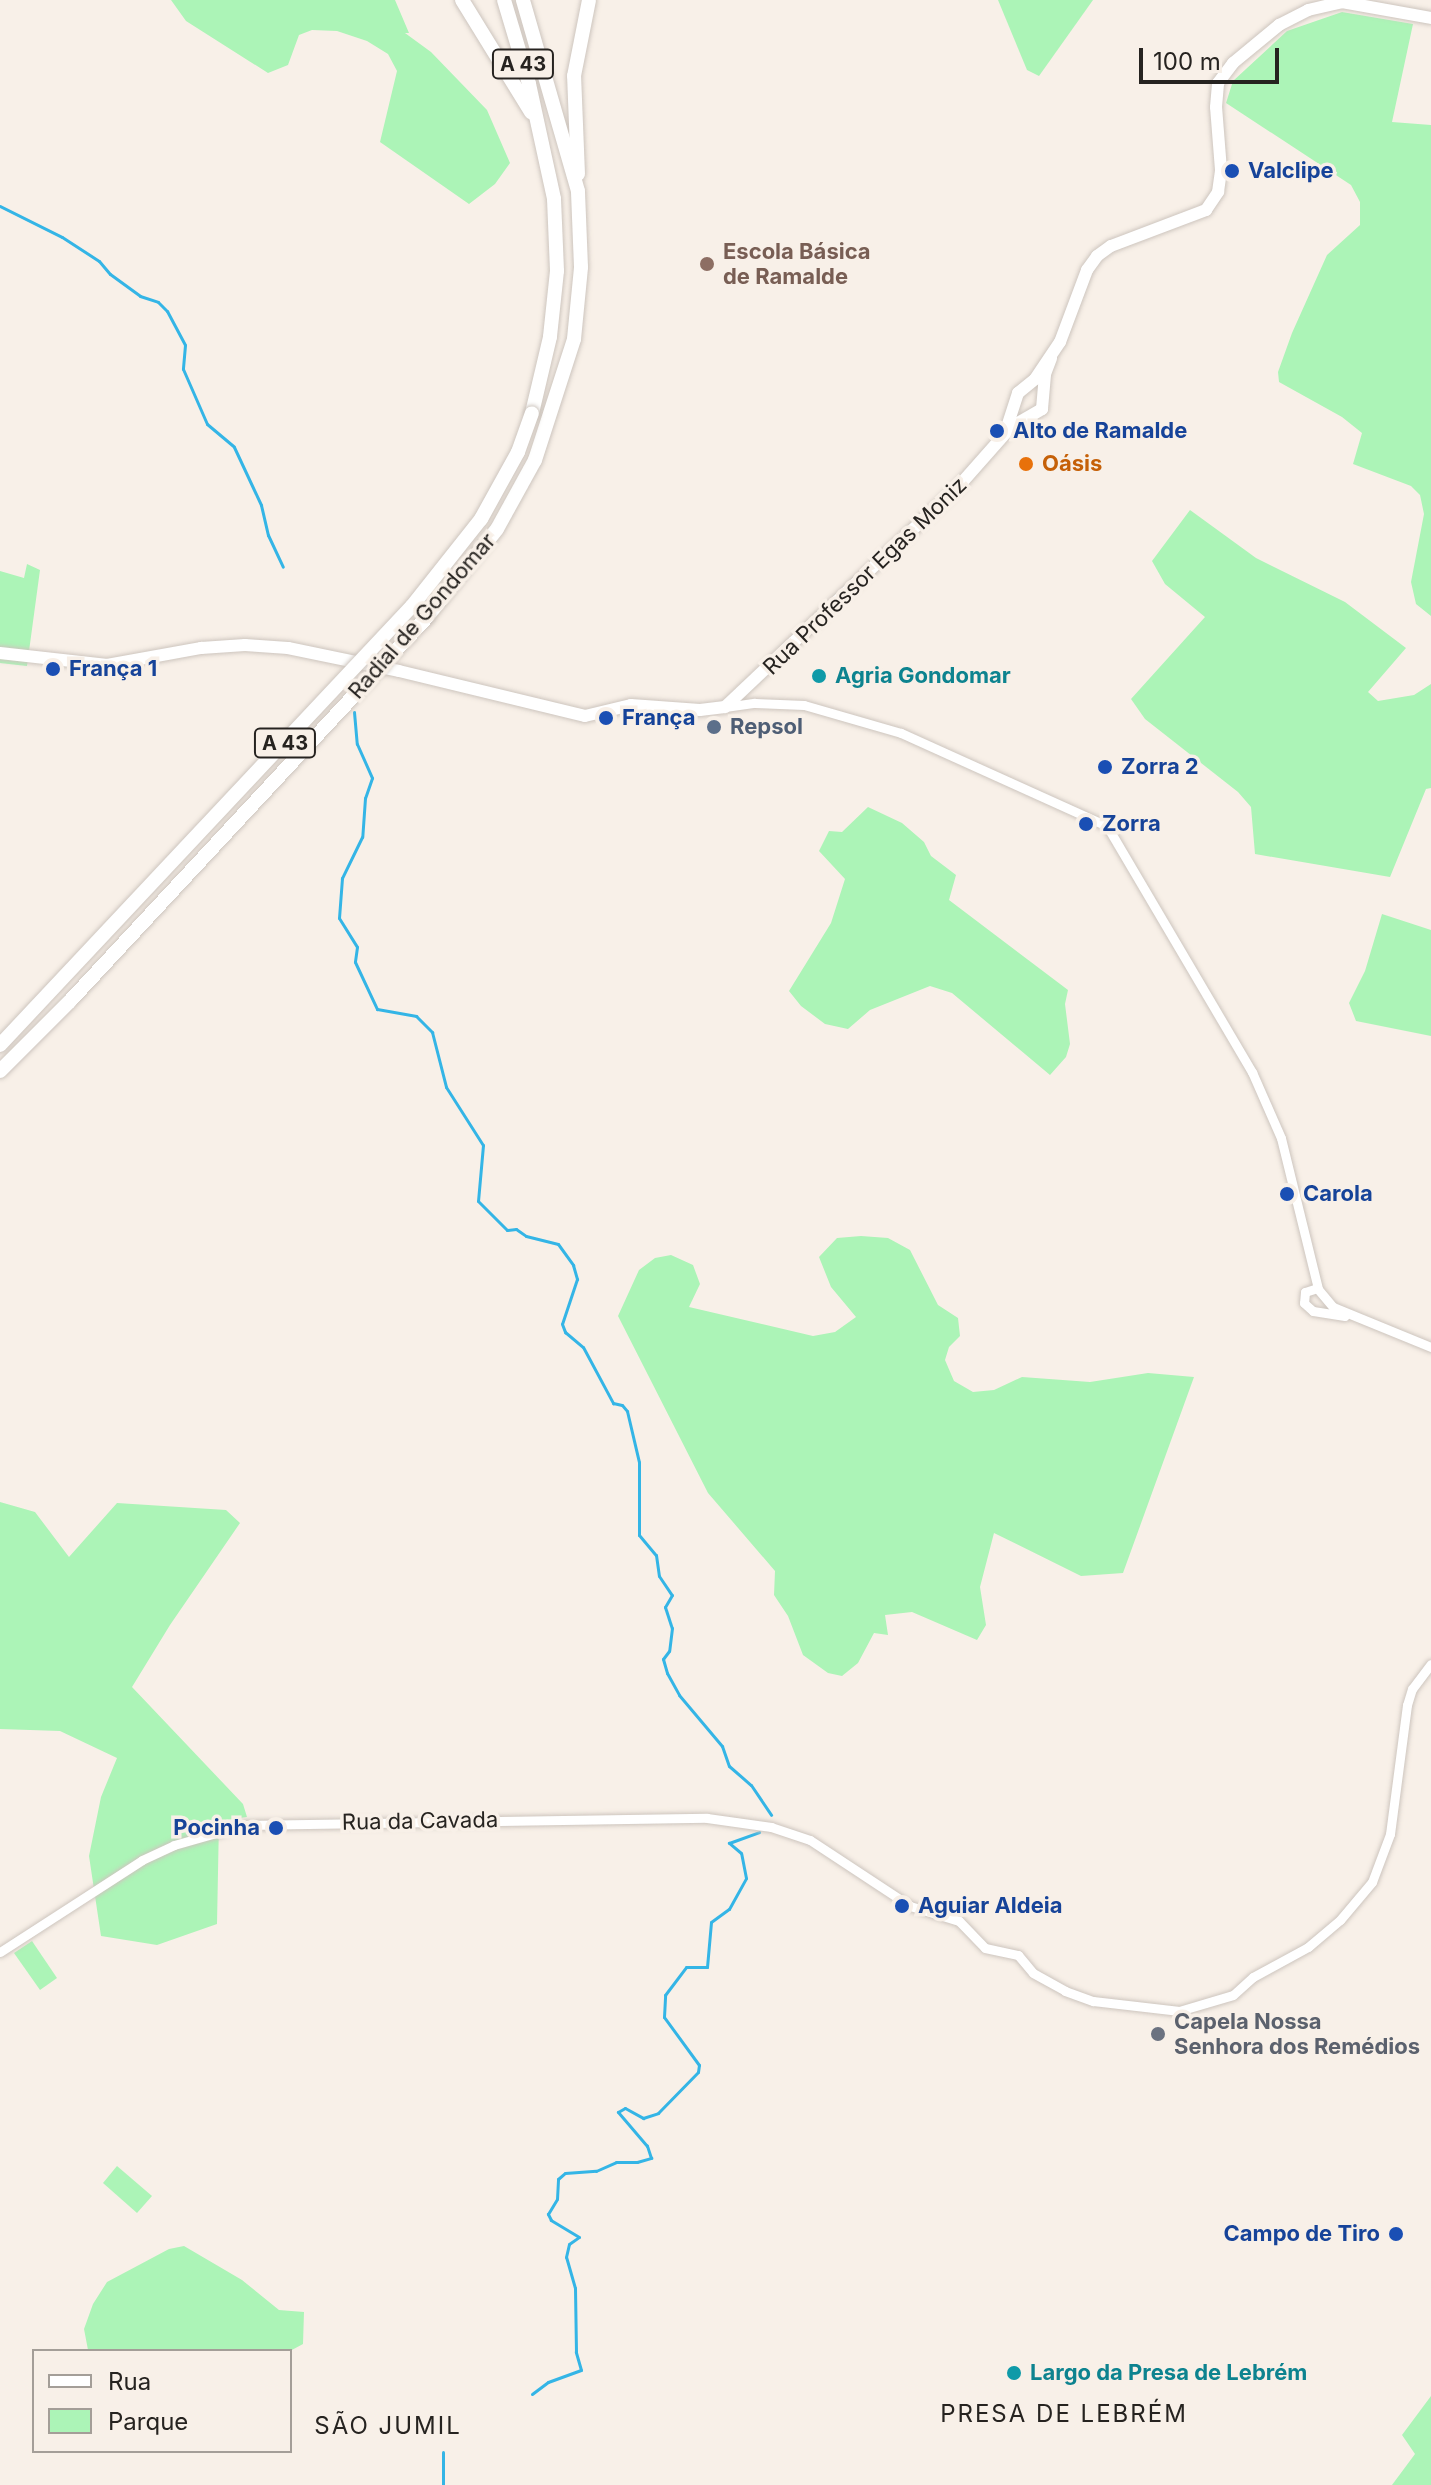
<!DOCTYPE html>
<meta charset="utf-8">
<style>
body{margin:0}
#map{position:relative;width:1431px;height:2485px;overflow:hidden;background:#f8f0e8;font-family:Inter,sans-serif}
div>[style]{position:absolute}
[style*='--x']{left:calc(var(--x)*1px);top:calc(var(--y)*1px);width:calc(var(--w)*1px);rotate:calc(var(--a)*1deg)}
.green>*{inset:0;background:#acf4b7}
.stream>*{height:3px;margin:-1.5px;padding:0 1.5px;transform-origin:1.5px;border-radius:1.5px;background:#34b5e6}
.roads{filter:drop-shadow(0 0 2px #cdc5be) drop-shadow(0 0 2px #cdc5be)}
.minor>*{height:9px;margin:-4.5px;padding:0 4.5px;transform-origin:4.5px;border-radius:4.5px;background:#fff}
.major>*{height:12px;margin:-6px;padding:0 6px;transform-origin:6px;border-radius:6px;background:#fff}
.highway>*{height:14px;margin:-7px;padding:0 7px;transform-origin:7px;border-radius:7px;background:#fff}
.bridges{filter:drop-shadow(0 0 2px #cdc5be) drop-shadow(0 0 2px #cdc5be)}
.highway-bridge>*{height:14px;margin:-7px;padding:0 7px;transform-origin:7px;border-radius:7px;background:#fff}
.dots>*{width:22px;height:22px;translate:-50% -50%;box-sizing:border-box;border:4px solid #f8f0e8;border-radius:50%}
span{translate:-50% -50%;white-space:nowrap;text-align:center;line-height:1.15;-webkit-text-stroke:7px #f8f0e8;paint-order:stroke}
.shield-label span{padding:2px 6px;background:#f8f0e8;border:2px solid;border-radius:6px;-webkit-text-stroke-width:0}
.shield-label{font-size:20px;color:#262320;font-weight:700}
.transit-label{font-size:22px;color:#164399;font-weight:700}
.left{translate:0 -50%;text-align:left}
.right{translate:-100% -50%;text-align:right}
.education-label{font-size:22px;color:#785e54;font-weight:700}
.food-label{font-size:22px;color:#c56008;font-weight:700}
.street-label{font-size:22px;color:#262320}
.culture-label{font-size:22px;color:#0d838f;font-weight:700}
.service-label{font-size:22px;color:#4e5e75;font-weight:700}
.worship-label{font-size:22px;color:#5b616d;font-weight:700}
.neighbourhood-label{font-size:24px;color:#262320;letter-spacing:2px}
.legend{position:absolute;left:32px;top:2349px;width:260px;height:104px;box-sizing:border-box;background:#f8f0e8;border:2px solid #a49e98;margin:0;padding:10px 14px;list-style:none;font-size:24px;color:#262320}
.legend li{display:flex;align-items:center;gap:16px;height:40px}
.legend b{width:40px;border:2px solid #a49e98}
.scale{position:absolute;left:1139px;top:48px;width:140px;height:36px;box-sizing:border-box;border:4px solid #262320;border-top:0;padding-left:10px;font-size:24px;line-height:28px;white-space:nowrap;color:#262320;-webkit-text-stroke:6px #f8f0e8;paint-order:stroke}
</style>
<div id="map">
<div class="green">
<i style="clip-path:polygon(171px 0,395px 0,409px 33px,405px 33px,431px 52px,487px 110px,510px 163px,495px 184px,469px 204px,380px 142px,397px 71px,388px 54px,367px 41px,337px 31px,312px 30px,299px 35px,288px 65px,268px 73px,186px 21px)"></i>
<i style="clip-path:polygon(998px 0,1093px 0,1039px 76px,1027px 70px)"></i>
<i style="clip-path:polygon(1342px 12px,1413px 24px,1392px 122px,1431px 125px,1431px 616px,1416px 604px,1411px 582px,1424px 514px,1420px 495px,1411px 486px,1353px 464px,1362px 433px,1342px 417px,1279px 382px,1278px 372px,1292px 333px,1327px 255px,1360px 225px,1360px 202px,1351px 185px,1226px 103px,1233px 81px,1287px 31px)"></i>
<i style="clip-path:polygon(1190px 510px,1256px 558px,1345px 602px,1406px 648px,1368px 692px,1378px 701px,1414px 695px,1431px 684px,1431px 788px,1426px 789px,1390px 877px,1255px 854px,1251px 807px,1238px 792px,1145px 719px,1131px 699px,1205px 617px,1165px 584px,1152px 561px)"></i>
<i style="clip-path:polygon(27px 564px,40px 570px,27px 666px,0 663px,0 571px,24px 578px)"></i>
<i style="clip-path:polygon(868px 807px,902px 823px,924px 842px,931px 856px,956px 875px,949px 900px,1068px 990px,1065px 1004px,1070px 1044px,1066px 1057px,1050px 1075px,952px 993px,930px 986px,870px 1010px,848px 1029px,825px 1024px,801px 1006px,789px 991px,831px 923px,845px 879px,819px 851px,829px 831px,842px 832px)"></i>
<i style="clip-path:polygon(1382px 914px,1431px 930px,1431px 1036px,1356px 1021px,1349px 1003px,1365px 971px)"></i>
<i style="clip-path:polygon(861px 1236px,888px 1238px,910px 1250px,938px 1305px,958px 1318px,960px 1336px,949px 1347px,945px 1360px,954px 1381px,973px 1392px,994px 1390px,1022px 1377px,1090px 1382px,1148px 1373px,1194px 1377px,1123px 1573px,1081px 1576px,994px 1533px,980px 1587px,986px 1625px,977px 1640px,912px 1612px,885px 1615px,888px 1635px,874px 1633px,858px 1663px,842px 1676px,828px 1673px,803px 1655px,788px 1616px,774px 1595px,775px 1571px,708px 1493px,618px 1316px,639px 1270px,655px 1258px,671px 1255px,693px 1265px,700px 1284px,689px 1307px,813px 1336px,835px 1332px,856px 1317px,831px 1287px,819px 1257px,837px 1238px)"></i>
<i style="clip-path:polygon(0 1502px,35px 1512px,69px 1557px,117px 1503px,226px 1510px,240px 1523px,170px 1625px,132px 1687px,243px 1804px,247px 1817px,219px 1821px,217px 1924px,157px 1945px,101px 1936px,89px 1856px,101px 1797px,117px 1758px,60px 1731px,0 1729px)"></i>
<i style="clip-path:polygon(32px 1941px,57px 1978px,40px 1990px,14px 1953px)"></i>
<i style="clip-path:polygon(117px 2166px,152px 2196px,137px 2213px,103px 2183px)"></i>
<i style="clip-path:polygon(184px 2246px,242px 2280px,279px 2310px,304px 2312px,303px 2344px,290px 2351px,88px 2350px,84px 2329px,93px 2304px,107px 2282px,169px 2249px)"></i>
<i style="clip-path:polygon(1431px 2396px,1431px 2485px,1392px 2485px,1415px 2454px,1402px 2435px)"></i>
</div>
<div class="stream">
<i style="--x:0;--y:206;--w:69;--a:26.6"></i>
<i style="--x:62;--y:237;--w:44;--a:33"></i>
<i style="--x:99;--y:261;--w:17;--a:50"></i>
<i style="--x:110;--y:274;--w:37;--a:36"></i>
<i style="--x:140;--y:296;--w:19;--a:18"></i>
<i style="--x:158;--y:302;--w:13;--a:45"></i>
<i style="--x:167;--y:311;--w:38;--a:62"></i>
<i style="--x:185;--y:345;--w:24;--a:95"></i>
<i style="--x:183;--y:369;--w:60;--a:66.4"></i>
<i style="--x:207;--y:424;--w:35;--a:40"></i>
<i style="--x:234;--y:447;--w:64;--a:65"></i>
<i style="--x:261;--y:505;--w:31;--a:77"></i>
<i style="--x:268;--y:535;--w:35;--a:65"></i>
<i style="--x:354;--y:712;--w:32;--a:85"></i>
<i style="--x:357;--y:744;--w:37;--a:66"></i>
<i style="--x:372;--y:778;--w:21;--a:109"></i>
<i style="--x:365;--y:798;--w:39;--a:94"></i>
<i style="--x:362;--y:837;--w:46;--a:116"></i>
<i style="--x:342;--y:878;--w:40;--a:94.3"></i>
<i style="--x:339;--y:918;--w:34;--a:58"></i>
<i style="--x:357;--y:947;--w:15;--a:98"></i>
<i style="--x:355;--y:962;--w:52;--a:64.9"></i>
<i style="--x:377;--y:1009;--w:40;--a:10"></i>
<i style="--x:416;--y:1016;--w:23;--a:45"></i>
<i style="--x:432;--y:1032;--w:57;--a:75.7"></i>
<i style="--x:446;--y:1087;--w:69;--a:57.5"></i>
<i style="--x:483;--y:1145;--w:56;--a:95.1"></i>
<i style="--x:478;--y:1201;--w:41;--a:45"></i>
<i style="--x:507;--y:1230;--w:9;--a:-6"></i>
<i style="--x:516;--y:1229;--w:12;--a:35"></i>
<i style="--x:526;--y:1236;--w:33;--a:14"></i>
<i style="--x:558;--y:1244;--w:26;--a:54"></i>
<i style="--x:573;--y:1265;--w:15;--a:74"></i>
<i style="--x:577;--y:1279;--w:47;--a:108.4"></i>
<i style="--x:562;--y:1324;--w:9;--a:69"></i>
<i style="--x:565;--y:1332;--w:23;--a:40"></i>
<i style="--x:583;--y:1347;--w:64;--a:61.8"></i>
<i style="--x:613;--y:1403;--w:9;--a:13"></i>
<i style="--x:622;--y:1405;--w:8;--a:50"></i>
<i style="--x:627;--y:1411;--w:52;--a:76.8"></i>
<i style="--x:639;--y:1462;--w:73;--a:90"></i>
<i style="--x:639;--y:1535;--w:26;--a:50"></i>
<i style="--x:656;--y:1555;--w:21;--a:82"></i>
<i style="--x:659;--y:1576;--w:23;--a:56"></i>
<i style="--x:672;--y:1595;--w:14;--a:120"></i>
<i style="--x:665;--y:1607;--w:22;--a:72"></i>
<i style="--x:672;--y:1628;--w:23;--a:97"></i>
<i style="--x:669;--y:1651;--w:10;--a:127"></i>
<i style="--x:663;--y:1659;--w:15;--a:74"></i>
<i style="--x:667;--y:1673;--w:25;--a:61"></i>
<i style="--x:679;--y:1695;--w:67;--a:49.9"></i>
<i style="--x:722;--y:1746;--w:21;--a:71"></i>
<i style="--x:729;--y:1766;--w:29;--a:41"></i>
<i style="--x:751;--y:1785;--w:36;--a:56"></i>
<i style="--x:532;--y:2394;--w:20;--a:-37"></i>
<i style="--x:548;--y:2382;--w:35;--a:-20"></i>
<i style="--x:581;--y:2370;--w:19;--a:-106"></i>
<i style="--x:576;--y:2352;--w:64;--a:-90.9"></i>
<i style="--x:575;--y:2288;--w:32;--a:-106"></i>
<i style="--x:566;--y:2257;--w:13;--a:-77"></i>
<i style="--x:569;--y:2244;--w:12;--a:-35"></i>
<i style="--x:579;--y:2237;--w:33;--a:-149"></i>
<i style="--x:551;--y:2220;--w:7;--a:-117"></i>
<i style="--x:548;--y:2214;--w:17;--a:-59"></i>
<i style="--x:557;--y:2199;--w:20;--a:-87"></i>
<i style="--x:558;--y:2179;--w:9;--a:-41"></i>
<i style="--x:565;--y:2173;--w:31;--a:-4"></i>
<i style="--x:596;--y:2171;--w:22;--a:-24"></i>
<i style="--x:616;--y:2162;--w:21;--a:0"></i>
<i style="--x:637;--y:2162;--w:15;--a:-16"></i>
<i style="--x:651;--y:2158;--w:13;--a:-108"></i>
<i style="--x:647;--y:2146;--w:45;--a:-130.5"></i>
<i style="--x:618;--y:2112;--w:8;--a:-30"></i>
<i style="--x:625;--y:2108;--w:21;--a:29"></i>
<i style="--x:643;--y:2118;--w:16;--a:-18"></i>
<i style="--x:658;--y:2113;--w:57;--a:-45.7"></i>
<i style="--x:698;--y:2072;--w:7;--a:-82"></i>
<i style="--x:699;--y:2065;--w:59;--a:-126.1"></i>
<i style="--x:664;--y:2017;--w:22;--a:-87"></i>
<i style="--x:665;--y:1995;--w:35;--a:-53"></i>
<i style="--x:686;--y:1967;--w:21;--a:0"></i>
<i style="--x:707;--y:1967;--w:45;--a:-84.9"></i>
<i style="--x:711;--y:1922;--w:22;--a:-36"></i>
<i style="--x:729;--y:1909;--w:35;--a:-61"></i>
<i style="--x:746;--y:1878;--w:25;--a:-101"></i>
<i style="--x:741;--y:1853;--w:16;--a:-140"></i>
<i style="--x:729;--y:1843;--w:32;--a:-20"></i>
<i style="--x:443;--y:2485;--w:33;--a:-90"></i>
</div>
<div class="roads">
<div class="minor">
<i style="--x:725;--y:707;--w:30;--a:-8"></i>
<i style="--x:755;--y:703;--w:49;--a:2.3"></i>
<i style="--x:804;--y:705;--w:101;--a:16.1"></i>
<i style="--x:901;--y:733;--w:226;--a:24.3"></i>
<i style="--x:1107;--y:826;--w:286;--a:59.5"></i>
<i style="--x:1252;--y:1072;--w:72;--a:66.3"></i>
<i style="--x:1281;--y:1138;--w:155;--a:76.2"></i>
<i style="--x:1305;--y:1292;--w:13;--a:-18"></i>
<i style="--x:1317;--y:1288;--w:25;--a:50"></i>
<i style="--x:1333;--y:1307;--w:106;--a:22.2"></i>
<i style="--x:1305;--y:1292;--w:11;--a:95"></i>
<i style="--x:1304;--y:1303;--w:12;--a:42"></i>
<i style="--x:1313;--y:1311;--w:32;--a:9"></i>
<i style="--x:0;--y:1952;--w:169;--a:-32.9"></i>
<i style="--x:142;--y:1860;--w:35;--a:-25"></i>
<i style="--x:174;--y:1845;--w:73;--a:-15.9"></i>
<i style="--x:244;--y:1825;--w:463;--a:-0.9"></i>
<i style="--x:707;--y:1818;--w:65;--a:8"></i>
<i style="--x:771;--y:1827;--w:41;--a:18.4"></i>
<i style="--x:810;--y:1840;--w:120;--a:33.4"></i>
<i style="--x:910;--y:1906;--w:51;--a:17"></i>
<i style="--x:959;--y:1921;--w:37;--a:46"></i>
<i style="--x:985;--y:1948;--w:34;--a:12"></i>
<i style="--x:1018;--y:1955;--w:23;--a:50"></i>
<i style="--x:1033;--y:1973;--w:37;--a:29"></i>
<i style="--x:1065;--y:1991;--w:30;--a:20"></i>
<i style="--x:1093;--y:2001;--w:87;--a:6.6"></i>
<i style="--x:1179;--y:2011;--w:56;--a:-16.5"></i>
<i style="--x:1233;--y:1995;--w:27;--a:-42"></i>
<i style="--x:1253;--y:1977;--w:63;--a:-28.6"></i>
<i style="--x:1308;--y:1947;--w:42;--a:-40.2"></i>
<i style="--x:1340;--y:1920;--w:50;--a:-49.9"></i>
<i style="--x:1372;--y:1882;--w:51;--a:-69.4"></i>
<i style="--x:1390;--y:1834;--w:130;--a:-82.5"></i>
<i style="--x:1407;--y:1705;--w:17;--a:-73"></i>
<i style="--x:1412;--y:1689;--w:31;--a:-53"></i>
</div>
<div class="major">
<i style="--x:1006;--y:430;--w:39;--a:-72"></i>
<i style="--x:1018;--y:393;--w:22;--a:-39"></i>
<i style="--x:1035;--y:379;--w:45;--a:-56"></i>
<i style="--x:1060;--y:342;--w:77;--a:-69.4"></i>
<i style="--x:1087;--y:270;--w:17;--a:-54"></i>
<i style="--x:1097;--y:256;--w:17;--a:-36"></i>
<i style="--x:1111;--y:246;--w:102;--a:-20.8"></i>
<i style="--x:1206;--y:210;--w:22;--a:-56"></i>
<i style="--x:1218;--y:192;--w:22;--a:-82"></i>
<i style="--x:1221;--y:170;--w:63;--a:-94.5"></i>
<i style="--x:1216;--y:107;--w:24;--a:-85"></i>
<i style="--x:1218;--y:83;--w:25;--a:-53"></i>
<i style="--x:1233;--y:63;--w:60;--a:-39.6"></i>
<i style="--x:1279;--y:25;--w:33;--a:-27"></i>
<i style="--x:1308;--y:10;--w:35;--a:-13"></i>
<i style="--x:1342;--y:2;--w:90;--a:10.2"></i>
<i style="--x:0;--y:653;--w:108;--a:6.4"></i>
<i style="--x:107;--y:665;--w:96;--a:-10.3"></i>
<i style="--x:201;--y:648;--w:44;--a:-3.9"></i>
<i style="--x:245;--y:645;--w:43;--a:4"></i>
<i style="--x:288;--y:648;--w:113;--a:11.7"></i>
<i style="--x:399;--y:671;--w:191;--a:13.6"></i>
<i style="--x:585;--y:716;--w:47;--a:-13.4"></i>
<i style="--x:631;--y:705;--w:69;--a:4.1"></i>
<i style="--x:700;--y:710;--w:25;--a:-7"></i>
<i style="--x:725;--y:707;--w:320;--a:-43.4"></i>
<i style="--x:958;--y:487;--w:80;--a:-48.5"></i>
<i style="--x:1011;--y:427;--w:36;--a:-30"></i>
<i style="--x:1042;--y:409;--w:35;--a:-85"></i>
<i style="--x:1045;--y:374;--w:17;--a:-69"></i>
</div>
<div class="highway">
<i style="--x:462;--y:0;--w:132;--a:58.4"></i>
<i style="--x:504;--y:0;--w:88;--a:73.4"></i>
<i style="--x:529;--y:84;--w:118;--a:77.7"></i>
<i style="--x:554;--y:199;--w:72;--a:87.6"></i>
<i style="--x:557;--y:271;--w:66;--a:96.1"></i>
<i style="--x:550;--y:337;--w:78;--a:103.3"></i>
<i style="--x:578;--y:174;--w:98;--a:-92.3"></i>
<i style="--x:574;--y:76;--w:77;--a:-78.8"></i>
<i style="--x:427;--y:617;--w:112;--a:-51.5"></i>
<i style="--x:497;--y:529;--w:79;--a:-61.2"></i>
<i style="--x:535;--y:460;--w:127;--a:-72.1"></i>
<i style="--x:574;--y:339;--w:72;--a:-84.4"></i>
<i style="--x:581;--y:267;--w:76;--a:-92.3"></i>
<i style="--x:578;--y:191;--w:199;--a:-106.1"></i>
</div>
</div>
<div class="bridges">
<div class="highway-bridge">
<i style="--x:0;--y:1045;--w:602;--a:-46.82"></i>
<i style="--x:412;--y:606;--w:111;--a:-51.6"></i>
<i style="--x:481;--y:519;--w:77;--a:-61.1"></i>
<i style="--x:518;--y:452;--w:41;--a:-70.3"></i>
<i style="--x:0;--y:1071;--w:99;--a:-45"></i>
<i style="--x:70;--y:1001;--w:524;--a:-47.09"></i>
</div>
</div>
<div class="dots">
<i style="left:1232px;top:171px;background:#1a4fb4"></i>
<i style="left:707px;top:264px;background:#8d6e63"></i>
<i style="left:997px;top:431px;background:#1a4fb4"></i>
<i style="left:1026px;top:464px;background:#e8710a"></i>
<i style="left:53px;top:669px;background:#1a4fb4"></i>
<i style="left:819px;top:676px;background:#0f9aa8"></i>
<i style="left:606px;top:718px;background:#1a4fb4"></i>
<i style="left:714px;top:727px;background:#5c6f8a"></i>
<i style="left:1105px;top:767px;background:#1a4fb4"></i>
<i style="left:1086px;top:824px;background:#1a4fb4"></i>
<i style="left:1287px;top:1194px;background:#1a4fb4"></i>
<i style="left:276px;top:1828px;background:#1a4fb4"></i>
<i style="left:902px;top:1906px;background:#1a4fb4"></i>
<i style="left:1158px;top:2034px;background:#6b7280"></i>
<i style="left:1396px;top:2234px;background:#1a4fb4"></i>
<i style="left:1014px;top:2373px;background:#0f9aa8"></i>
</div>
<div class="shield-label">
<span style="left:523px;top:64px">A 43</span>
<span style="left:285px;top:743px">A 43</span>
</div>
<div class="transit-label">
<span class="left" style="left:1248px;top:171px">Valclipe</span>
<span class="left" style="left:1013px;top:431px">Alto de Ramalde</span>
<span class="left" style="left:69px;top:669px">França 1</span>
<span class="left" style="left:622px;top:718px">França</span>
<span class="left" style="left:1121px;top:767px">Zorra 2</span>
<span class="left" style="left:1102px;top:824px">Zorra</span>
<span class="left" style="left:1303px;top:1194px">Carola</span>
<span class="right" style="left:260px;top:1828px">Pocinha</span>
<span class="left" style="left:918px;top:1906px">Aguiar Aldeia</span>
<span class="right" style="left:1380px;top:2234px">Campo de Tiro</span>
</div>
<div class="education-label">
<span class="left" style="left:723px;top:264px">Escola Básica<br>de Ramalde</span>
</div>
<div class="food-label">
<span class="left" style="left:1042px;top:464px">Oásis</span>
</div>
<div class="street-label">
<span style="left:865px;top:576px;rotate:-44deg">Rua Professor Egas Moniz</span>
<span style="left:422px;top:616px;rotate:-49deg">Radial de Gondomar</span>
<span style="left:420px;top:1821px;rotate:-1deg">Rua da Cavada</span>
</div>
<div class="culture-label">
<span class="left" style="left:835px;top:676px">Agria Gondomar</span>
<span class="left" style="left:1030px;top:2373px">Largo da Presa de Lebrém</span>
</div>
<div class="service-label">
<span class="left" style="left:730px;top:727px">Repsol</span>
</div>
<div class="worship-label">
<span class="left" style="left:1174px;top:2034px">Capela Nossa<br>Senhora dos Remédios</span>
</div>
<div class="neighbourhood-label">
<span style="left:1064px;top:2414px">PRESA DE LEBRÉM</span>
<span style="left:388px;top:2426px">SÃO JUMIL</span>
</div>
<ul class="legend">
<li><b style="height:10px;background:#fff"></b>Rua</li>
<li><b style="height:22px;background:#acf4b7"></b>Parque</li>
</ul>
<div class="scale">100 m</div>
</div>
